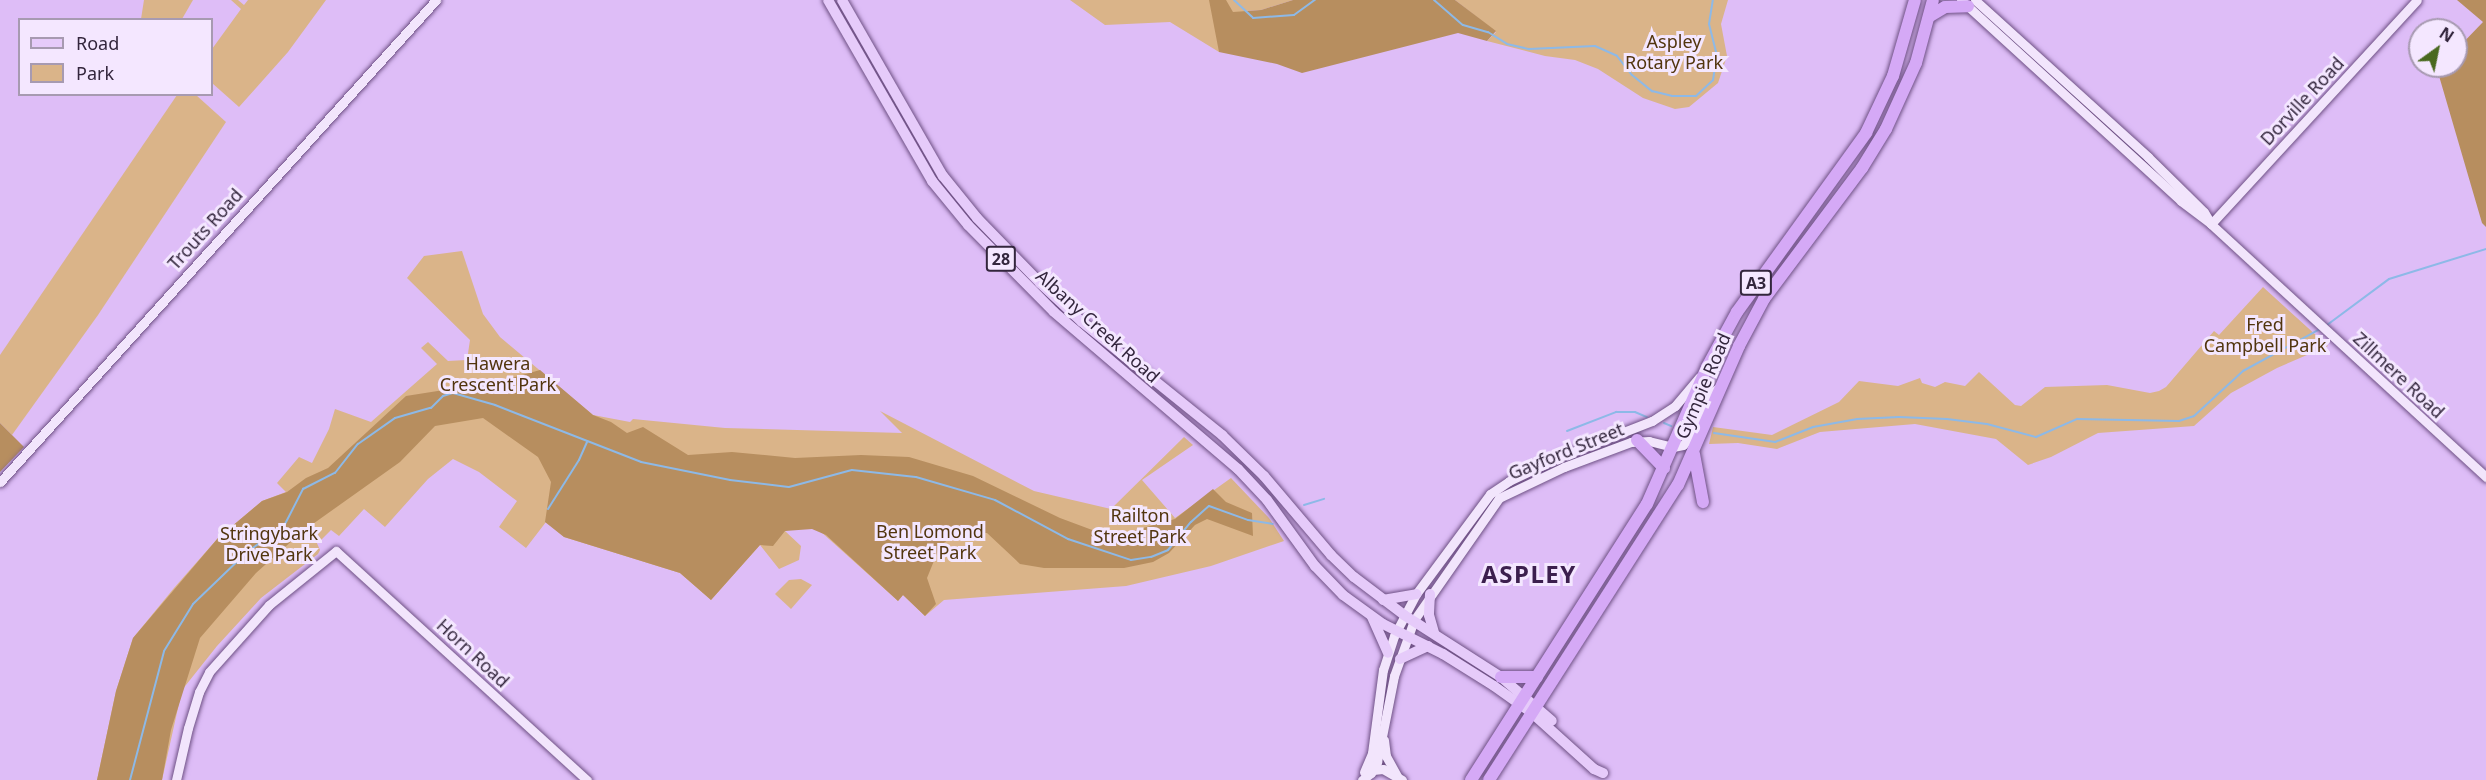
<!DOCTYPE html>
<style>
body{margin:0}
#map{position:relative;width:2486px;height:780px;overflow:hidden;background:#debdf7;font-family:"Noto Sans",sans-serif}
div>[style]{position:absolute}
[style*='--x']{left:calc(var(--x)*1px);top:calc(var(--y)*1px);width:calc(var(--w)*1px);rotate:calc(var(--a)*1deg)}
.green>*{inset:0;background:#dab489}
.forest>*{inset:0;background:#b78e5f}
.stream>*{height:2px;margin:-1px;padding:0 1px;transform-origin:1px;border-radius:1px;background:#8db9e7}
.roads{filter:drop-shadow(0 0 2px #6f5185) drop-shadow(0 0 2px #6f5185)}
.secondary>*{height:9px;margin:-4.5px;padding:0 4.5px;transform-origin:4.5px;border-radius:4.5px;background:#f2e5fc}
.primary>*{height:10px;margin:-5px;padding:0 5px;transform-origin:5px;border-radius:5px;background:#e6cbfa}
.highway>*{height:12px;margin:-6px;padding:0 6px;transform-origin:6px;border-radius:6px;background:#d5a9f6}
span{translate:-50% -50%;white-space:nowrap;text-align:center;line-height:1.15;-webkit-text-stroke:6px #f4e7ff;paint-order:stroke}
.shield-label span{padding:2px 4px;background:#f4e7ff;border:2px solid;border-radius:4px;-webkit-text-stroke-width:0}
.shield-label{font-size:16px;color:#33263d;font-weight:700}
.park-label{font-size:18px;color:#52350e}
.street-label{font-size:18px;color:#33263d}
.district-label{font-size:24px;color:#3c1f4e;font-weight:700;letter-spacing:1.5px}
.legend{position:absolute;left:18px;top:18px;width:195px;height:78px;box-sizing:border-box;background:#f4e7ff;border:2px solid #a79ab1;margin:0;padding:8px 10px;list-style:none;font-size:18px;color:#33263d}
.legend li{display:flex;align-items:center;gap:12px;height:30px}
.legend b{width:30px;border:2px solid #a79ab1}
.north{position:absolute;left:2408px;top:18px;width:60px;height:60px;box-sizing:border-box;background:#f4e7ff;border:2px solid #a79ab1;border-radius:50%;rotate:33deg;font-size:16px;font-weight:700;line-height:24px;text-align:center;color:#33263d}
.north::after{content:'';display:block;margin:auto;width:21px;height:27px;background:#49691f;clip-path:polygon(50% 0,100% 100%,50% 72%,0 100%)}
</style>
<div id="map">
<div class="green">
<i style="clip-path:polygon(144px 0,193px 0,182px 19px,141px 19px)"></i>
<i style="clip-path:polygon(231px 0,238px 0,244px 5px,248px 0,326px 0,288px 52px,239px 107px,212px 83px,212px 49px,241px 9px)"></i>
<i style="clip-path:polygon(1070px 0,1293px 0,1261px 10px,1246px 11px,1219px 52px,1170px 22px,1105px 25px)"></i>
<i style="clip-path:polygon(1455px 0,1728px 0,1721px 24px,1727px 56px,1718px 83px,1689px 107px,1675px 109px,1643px 98px,1598px 69px,1575px 60px,1545px 56px,1487px 41px,1496px 32px)"></i>
<i style="clip-path:polygon(177px 95px,196px 95px,226px 122px,98px 315px,12px 435px,0 423px,0 355px)"></i>
<i style="clip-path:polygon(462px 251px,483px 314px,500px 337px,593px 415px,630px 422px,633px 419px,725px 428px,902px 433px,880px 411px,1034px 491px,1111px 509px,1184px 437px,1193px 445px,1142px 480px,1175px 518px,1231px 478px,1269px 518px,1284px 541px,1211px 566px,1126px 586px,944px 600px,925px 616px,903px 595px,898px 601px,810px 522px,785px 531px,801px 546px,799px 560px,779px 569px,760px 545px,711px 600px,680px 573px,564px 537px,546px 522px,526px 548px,499px 527px,517px 501px,479px 472px,453px 459px,428px 479px,385px 527px,364px 509px,339px 536px,331px 530px,321px 540px,318px 538px,316px 541px,320px 550px,318px 554px,261px 598px,217px 646px,182px 690px,162px 780px,97px 780px,116px 691px,133px 638px,174px 588px,218px 538px,262px 501px,286px 492px,277px 483px,299px 457px,312px 463px,329px 429px,335px 409px,371px 422px,437px 364px,421px 348px,428px 342px,448px 361px,467px 360px,470px 340px,407px 278px,424px 256px)"></i>
<i style="clip-path:polygon(2263px 287px,2328px 346px,2277px 368px,2231px 393px,2194px 426px,2098px 433px,2051px 457px,2028px 465px,1996px 439px,1915px 424px,1820px 432px,1777px 449px,1738px 443px,1709px 444px,1713px 427px,1772px 435px,1839px 402px,1859px 381px,1898px 386px,1920px 378px,1922px 383px,1935px 387px,1945px 382px,1965px 386px,1979px 372px,2015px 405px,2021px 406px,2045px 387px,2107px 385px,2150px 393px,2159px 391px,2166px 387px,2214px 331px,2219px 335px)"></i>
<i style="clip-path:polygon(801px 579px,812px 585px,791px 609px,775px 594px,789px 580px)"></i>
</div>
<div class="forest">
<i style="clip-path:polygon(1209px 0,1226px 0,1233px 12px,1261px 10px,1293px 0,1455px 0,1496px 31px,1487px 41px,1458px 33px,1302px 73px,1277px 64px,1219px 52px)"></i>
<i style="clip-path:polygon(2457px 0,2486px 0,2486px 227px,2482px 223px,2437px 69px,2440px 66px,2456px 66px,2456px 50px,2483px 22px)"></i>
<i style="clip-path:polygon(540px 370px,593px 415px,611px 422px,627px 433px,643px 427px,688px 455px,732px 452px,795px 458px,861px 455px,909px 457px,973px 476px,1060px 518px,1111px 537px,1175px 519px,1213px 489px,1226px 502px,1252px 513px,1253px 536px,1207px 519px,1195px 525px,1169px 553px,1153px 562px,1124px 568px,1044px 568px,1020px 564px,987px 533px,958px 532px,940px 546px,927px 578px,936px 604px,925px 616px,903px 595px,898px 601px,826px 535px,812px 529px,785px 531px,773px 546px,760px 545px,711px 600px,680px 573px,564px 537px,545px 522px,551px 482px,538px 457px,483px 418px,435px 426px,400px 462px,303px 531px,256px 573px,200px 638px,171px 730px,162px 780px,97px 780px,116px 691px,133px 638px,218px 538px,262px 501px,287px 492px,306px 478px,328px 468px,406px 396px,501px 381px)"></i>
<i style="clip-path:polygon(0 423px,24px 447px,0 472px)"></i>
</div>
<div class="stream">
<i style="--x:1234;--y:0;--w:26;--a:43"></i>
<i style="--x:1253;--y:18;--w:41;--a:-4.2"></i>
<i style="--x:1294;--y:15;--w:26;--a:-36"></i>
<i style="--x:1434;--y:0;--w:38;--a:41"></i>
<i style="--x:1463;--y:25;--w:26;--a:16"></i>
<i style="--x:1488;--y:32;--w:22;--a:32"></i>
<i style="--x:1507;--y:44;--w:23;--a:13"></i>
<i style="--x:1529;--y:49;--w:66;--a:-2.6"></i>
<i style="--x:1595;--y:46;--w:24;--a:24"></i>
<i style="--x:1617;--y:56;--w:24;--a:52"></i>
<i style="--x:1632;--y:75;--w:26;--a:39"></i>
<i style="--x:1652;--y:91;--w:21;--a:14"></i>
<i style="--x:1672;--y:96;--w:24;--a:0"></i>
<i style="--x:1696;--y:96;--w:23;--a:-43"></i>
<i style="--x:1713;--y:80;--w:24;--a:-81"></i>
<i style="--x:1717;--y:56;--w:33;--a:-104"></i>
<i style="--x:1709;--y:24;--w:24;--a:-81"></i>
<i style="--x:2327;--y:325;--w:77;--a:-36.6"></i>
<i style="--x:2389;--y:279;--w:102;--a:-17.2"></i>
<i style="--x:1664;--y:423;--w:8;--a:23"></i>
<i style="--x:1567;--y:431;--w:53;--a:-21.2"></i>
<i style="--x:1616;--y:412;--w:19;--a:0"></i>
<i style="--x:1635;--y:412;--w:13;--a:23"></i>
<i style="--x:1714;--y:433;--w:62;--a:8.4"></i>
<i style="--x:1775;--y:442;--w:41;--a:-21.5"></i>
<i style="--x:1813;--y:427;--w:45;--a:-10.3"></i>
<i style="--x:1857;--y:419;--w:42;--a:-2.7"></i>
<i style="--x:1899;--y:417;--w:48;--a:2.4"></i>
<i style="--x:1947;--y:419;--w:40;--a:7.1"></i>
<i style="--x:1987;--y:424;--w:51;--a:14.9"></i>
<i style="--x:2036;--y:437;--w:45;--a:-23.7"></i>
<i style="--x:2077;--y:419;--w:102;--a:1.1"></i>
<i style="--x:2179;--y:421;--w:16;--a:-18"></i>
<i style="--x:2194;--y:416;--w:67;--a:-42.6"></i>
<i style="--x:2243;--y:371;--w:90;--a:-28.6"></i>
<i style="--x:1304;--y:505;--w:21;--a:-17"></i>
<i style="--x:548;--y:509;--w:58;--a:-57.7"></i>
<i style="--x:579;--y:460;--w:20;--a:-66"></i>
<i style="--x:130;--y:780;--w:133;--a:-75.2"></i>
<i style="--x:164;--y:651;--w:55;--a:-58.3"></i>
<i style="--x:193;--y:604;--w:75;--a:-43.9"></i>
<i style="--x:247;--y:552;--w:45;--a:-35.1"></i>
<i style="--x:284;--y:526;--w:42;--a:-62.8"></i>
<i style="--x:303;--y:489;--w:36;--a:-27"></i>
<i style="--x:335;--y:473;--w:37;--a:-52"></i>
<i style="--x:358;--y:444;--w:45;--a:-35.1"></i>
<i style="--x:395;--y:418;--w:37;--a:-16"></i>
<i style="--x:431;--y:408;--w:17;--a:-45"></i>
<i style="--x:443;--y:396;--w:10;--a:-17"></i>
<i style="--x:453;--y:393;--w:44;--a:15.9"></i>
<i style="--x:495;--y:405;--w:157;--a:21.3"></i>
<i style="--x:641;--y:462;--w:91;--a:11.4"></i>
<i style="--x:730;--y:480;--w:59;--a:6.8"></i>
<i style="--x:789;--y:487;--w:65;--a:-15.1"></i>
<i style="--x:852;--y:470;--w:64;--a:6.2"></i>
<i style="--x:916;--y:477;--w:82;--a:16.2"></i>
<i style="--x:995;--y:500;--w:83;--a:28.1"></i>
<i style="--x:1068;--y:539;--w:66;--a:18.4"></i>
<i style="--x:1131;--y:560;--w:20;--a:-9"></i>
<i style="--x:1151;--y:557;--w:18;--a:-22"></i>
<i style="--x:1168;--y:550;--w:36;--a:-51"></i>
<i style="--x:1191;--y:522;--w:24;--a:-42"></i>
<i style="--x:1209;--y:506;--w:41;--a:19.7"></i>
<i style="--x:1248;--y:520;--w:25;--a:9"></i>
</div>
<div class="roads">
<div class="secondary">
<i style="--x:1961;--y:0;--w:298;--a:42.4"></i>
<i style="--x:2181;--y:201;--w:38;--a:37"></i>
<i style="--x:2211;--y:224;--w:374;--a:42.6"></i>
<i style="--x:1975;--y:0;--w:234;--a:42.2"></i>
<i style="--x:2148;--y:157;--w:78;--a:44.5"></i>
<i style="--x:2204;--y:212;--w:12;--a:59"></i>
<i style="--x:2211;--y:224;--w:304;--a:-47.4"></i>
<i style="--x:0;--y:482;--w:650;--a:-47.87"></i>
<i style="--x:1384;--y:740;--w:16;--a:83"></i>
<i style="--x:1386;--y:756;--w:23;--a:61"></i>
<i style="--x:1373;--y:770;--w:10;--a:-6"></i>
<i style="--x:1383;--y:769;--w:22;--a:30"></i>
<i style="--x:1364;--y:772;--w:21;--a:-67"></i>
<i style="--x:1372;--y:753;--w:84;--a:-82.5"></i>
<i style="--x:1383;--y:670;--w:36;--a:-72"></i>
<i style="--x:1394;--y:636;--w:47;--a:-62.4"></i>
<i style="--x:1416;--y:594;--w:124;--a:-53.5"></i>
<i style="--x:1490;--y:494;--w:23;--a:-34"></i>
<i style="--x:1509;--y:481;--w:59;--a:-25.3"></i>
<i style="--x:1562;--y:456;--w:97;--a:-21.3"></i>
<i style="--x:1652;--y:421;--w:27;--a:-33"></i>
<i style="--x:1675;--y:406;--w:38;--a:-50"></i>
<i style="--x:176;--y:780;--w:53;--a:-77"></i>
<i style="--x:188;--y:728;--w:38;--a:-73"></i>
<i style="--x:199;--y:692;--w:22;--a:-63"></i>
<i style="--x:209;--y:672;--w:90;--a:-48.2"></i>
<i style="--x:269;--y:605;--w:86;--a:-38.9"></i>
<i style="--x:336;--y:551;--w:340;--a:42.4"></i>
<i style="--x:1362;--y:780;--w:11;--a:-38"></i>
<i style="--x:1371;--y:773;--w:13;--a:-61"></i>
<i style="--x:1377;--y:762;--w:88;--a:-78.8"></i>
<i style="--x:1394;--y:676;--w:59;--a:-70.3"></i>
<i style="--x:1414;--y:620;--w:149;--a:-55.1"></i>
<i style="--x:1499;--y:498;--w:72;--a:-25.5"></i>
<i style="--x:1564;--y:467;--w:72;--a:-20.5"></i>
<i style="--x:1631;--y:442;--w:18;--a:-3"></i>
<i style="--x:1649;--y:441;--w:25;--a:14"></i>
<i style="--x:1673;--y:447;--w:10;--a:-11"></i>
<i style="--x:1683;--y:445;--w:12;--a:-48"></i>
<i style="--x:1691;--y:436;--w:43;--a:-67"></i>
<i style="--x:1708;--y:396;--w:16;--a:-38"></i>
</div>
<div class="primary">
<i style="--x:828;--y:0;--w:209;--a:60.1"></i>
<i style="--x:932;--y:181;--w:57;--a:50.7"></i>
<i style="--x:968;--y:225;--w:122;--a:45.3"></i>
<i style="--x:1054;--y:312;--w:242;--a:40.5"></i>
<i style="--x:1238;--y:469;--w:42;--a:46.9"></i>
<i style="--x:1267;--y:500;--w:82;--a:54"></i>
<i style="--x:1315;--y:566;--w:40;--a:46"></i>
<i style="--x:1343;--y:595;--w:49;--a:35.9"></i>
<i style="--x:1383;--y:624;--w:67;--a:26.6"></i>
<i style="--x:1443;--y:654;--w:60;--a:32.1"></i>
<i style="--x:1494;--y:686;--w:47;--a:35.4"></i>
<i style="--x:1532;--y:713;--w:84;--a:42.1"></i>
<i style="--x:1594;--y:769;--w:10;--a:24"></i>
<i style="--x:842;--y:0;--w:203;--a:60.2"></i>
<i style="--x:943;--y:176;--w:54;--a:51"></i>
<i style="--x:977;--y:218;--w:91;--a:45.9"></i>
<i style="--x:1040;--y:283;--w:57;--a:42.9"></i>
<i style="--x:1082;--y:322;--w:180;--a:38.9"></i>
<i style="--x:1222;--y:435;--w:59;--a:44.3"></i>
<i style="--x:1264;--y:476;--w:104;--a:49.7"></i>
<i style="--x:1331;--y:555;--w:32;--a:44"></i>
<i style="--x:1354;--y:577;--w:63;--a:37.2"></i>
<i style="--x:1404;--y:615;--w:115;--a:32.6"></i>
<i style="--x:1501;--y:677;--w:67;--a:40.8"></i>
<i style="--x:1430;--y:594;--w:21;--a:93"></i>
<i style="--x:1429;--y:615;--w:19;--a:74"></i>
<i style="--x:1383;--y:600;--w:34;--a:-10"></i>
<i style="--x:1372;--y:617;--w:39;--a:66"></i>
<i style="--x:1400;--y:659;--w:31;--a:-25"></i>
</div>
<div class="highway">
<i style="--x:1930;--y:16;--w:17;--a:-31"></i>
<i style="--x:1945;--y:7;--w:23;--a:-2"></i>
<i style="--x:1637;--y:440;--w:39;--a:46"></i>
<i style="--x:1694;--y:454;--w:49;--a:79.4"></i>
<i style="--x:1501;--y:677;--w:36;--a:0"></i>
<i style="--x:1471;--y:780;--w:327;--a:-57.5"></i>
<i style="--x:1647;--y:504;--w:150;--a:-66.3"></i>
<i style="--x:1707;--y:367;--w:63;--a:-61.4"></i>
<i style="--x:1737;--y:312;--w:221;--a:-54.2"></i>
<i style="--x:1866;--y:133;--w:63;--a:-64.7"></i>
<i style="--x:1893;--y:76;--w:79;--a:-73.9"></i>
<i style="--x:1489;--y:780;--w:350;--a:-57.4"></i>
<i style="--x:1678;--y:485;--w:152;--a:-66.3"></i>
<i style="--x:1739;--y:346;--w:53;--a:-62"></i>
<i style="--x:1764;--y:299;--w:164;--a:-53.2"></i>
<i style="--x:1862;--y:168;--w:46;--a:-58.4"></i>
<i style="--x:1886;--y:129;--w:72;--a:-65.6"></i>
<i style="--x:1916;--y:63;--w:65;--a:-74.9"></i>
</div>
</div>
<div class="shield-label">
<span style="left:1001px;top:259px">28</span>
<span style="left:1756px;top:283px">A3</span>
</div>
<div class="park-label">
<span style="left:1674px;top:52px">Aspley<br>Rotary Park</span>
<span style="left:2265px;top:335px">Fred<br>Campbell Park</span>
<span style="left:498px;top:374px">Hawera<br>Crescent Park</span>
<span style="left:1140px;top:526px">Railton<br>Street Park</span>
<span style="left:930px;top:542px">Ben Lomond<br>Street Park</span>
<span style="left:269px;top:544px">Stringybark<br>Drive Park</span>
</div>
<div class="street-label">
<span style="left:2302px;top:101px;rotate:-47deg">Dorville Road</span>
<span style="left:205px;top:229px;rotate:-48deg">Trouts Road</span>
<span style="left:1098px;top:326px;rotate:42deg">Albany Creek Road</span>
<span style="left:2399px;top:375px;rotate:43deg">Zillmere Road</span>
<span style="left:1703px;top:386px;rotate:-67deg">Gympie Road</span>
<span style="left:1566px;top:451px;rotate:-22deg">Gayford Street</span>
<span style="left:473px;top:653px;rotate:43deg">Horn Road</span>
</div>
<div class="district-label">
<span style="left:1529px;top:574px">ASPLEY</span>
</div>
<ul class="legend">
<li><b style="height:8px;background:#e6cbfa"></b>Road</li>
<li><b style="height:16px;background:#dab489"></b>Park</li>
</ul>
<div class="north">N</div>
</div>
